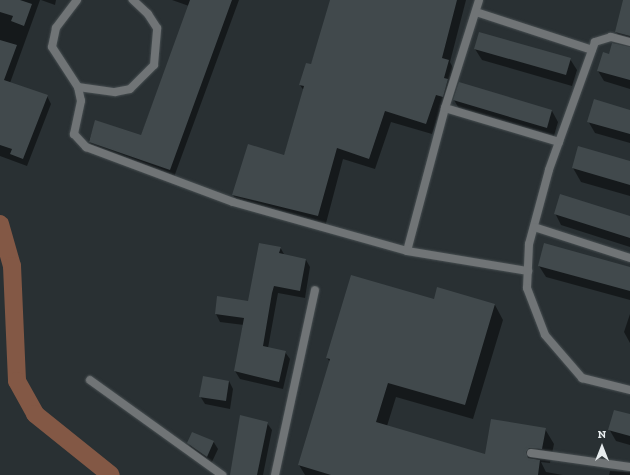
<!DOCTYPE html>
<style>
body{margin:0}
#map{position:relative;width:630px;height:475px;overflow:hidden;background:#293033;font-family:"Zilla Slab",serif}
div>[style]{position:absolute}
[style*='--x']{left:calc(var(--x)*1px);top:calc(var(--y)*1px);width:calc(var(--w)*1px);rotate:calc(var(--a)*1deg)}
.shadow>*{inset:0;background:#0007}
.canal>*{height:18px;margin:-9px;padding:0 9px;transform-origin:9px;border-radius:9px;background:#835845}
.building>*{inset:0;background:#41494c}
.roads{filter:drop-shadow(0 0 1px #474e51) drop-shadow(0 0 1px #474e51)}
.service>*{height:8px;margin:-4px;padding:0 4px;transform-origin:4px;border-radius:4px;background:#707476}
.minor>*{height:8px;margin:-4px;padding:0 4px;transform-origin:4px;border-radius:4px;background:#707476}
span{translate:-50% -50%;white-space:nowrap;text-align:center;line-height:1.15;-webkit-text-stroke:3px #293033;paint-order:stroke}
.north{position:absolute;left:582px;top:427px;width:40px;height:40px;-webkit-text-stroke:3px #293033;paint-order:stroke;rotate:0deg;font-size:11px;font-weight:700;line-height:16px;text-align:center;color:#e7ecee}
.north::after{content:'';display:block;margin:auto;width:14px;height:18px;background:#e7ecee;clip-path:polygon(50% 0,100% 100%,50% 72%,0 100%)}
</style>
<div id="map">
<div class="shadow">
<i style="clip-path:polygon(0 0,40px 0,10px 83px,47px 96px,51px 104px,27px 166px,0 156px)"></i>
<i style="clip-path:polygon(41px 0,56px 0,55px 5px)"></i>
<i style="clip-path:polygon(172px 0,239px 0,174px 177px,93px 149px,89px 141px,96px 121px,141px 136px,189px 6px)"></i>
<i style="clip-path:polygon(332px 0,466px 0,450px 62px,455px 72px,449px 107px,442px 105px,432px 134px,391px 122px,375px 169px,343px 159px,325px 227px,239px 205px,233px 195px,284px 156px,304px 91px,300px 85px,311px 65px)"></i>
<i style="clip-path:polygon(624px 0,630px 0,630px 45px,622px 43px,616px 32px)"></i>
<i style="clip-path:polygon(630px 48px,630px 89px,604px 81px,598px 71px,610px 55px)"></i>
<i style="clip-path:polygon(475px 49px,570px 59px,577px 70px,572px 86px,482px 60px)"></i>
<i style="clip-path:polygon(454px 100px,552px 111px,558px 122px,553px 139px,461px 112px)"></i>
<i style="clip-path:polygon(630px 111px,630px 143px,595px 133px,588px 121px)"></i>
<i style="clip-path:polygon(630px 162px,630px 196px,581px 182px,573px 168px)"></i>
<i style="clip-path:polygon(555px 213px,630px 217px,630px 247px,561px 225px)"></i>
<i style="clip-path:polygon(280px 247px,285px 256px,306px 260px,310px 267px,305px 298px,278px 293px,268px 348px,285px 352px,290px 359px,283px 389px,240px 379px,235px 371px,244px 325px,220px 322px,216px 314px,249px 302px)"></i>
<i style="clip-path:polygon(539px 266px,630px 268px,630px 300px,546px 277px)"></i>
<i style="clip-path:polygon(434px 300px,495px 305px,503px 320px,473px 419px,396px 397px,387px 426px,486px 455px,545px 429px,554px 444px,550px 463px,541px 462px,546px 472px,563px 475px,305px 475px,299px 465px,330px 362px,327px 358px)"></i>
<i style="clip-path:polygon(630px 314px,630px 343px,624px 332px)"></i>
<i style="clip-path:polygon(229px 381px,233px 389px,230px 409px,205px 404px,200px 396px)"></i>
<i style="clip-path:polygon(630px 415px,630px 445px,616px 441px,609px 429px)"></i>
<i style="clip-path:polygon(267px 423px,272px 430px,263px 475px,231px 475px)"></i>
<i style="clip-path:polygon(213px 441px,218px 449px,211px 464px,193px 451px,188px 443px)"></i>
<i style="clip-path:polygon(610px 471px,630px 472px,630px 475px,609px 475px)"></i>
</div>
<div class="canal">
<i style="--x:0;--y:224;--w:44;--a:74.1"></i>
<i style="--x:12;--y:266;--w:115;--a:87.5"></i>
<i style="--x:17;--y:381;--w:38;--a:61"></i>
<i style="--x:35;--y:414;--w:97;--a:38.8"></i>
</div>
<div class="building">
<i style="clip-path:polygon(0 0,20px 0,32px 4px,24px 26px,11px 21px,13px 16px,0 12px)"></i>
<i style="clip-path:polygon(190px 0,232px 0,170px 170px,89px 142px,95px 120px,141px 135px)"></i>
<i style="clip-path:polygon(330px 0,457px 0,442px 58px,449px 60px,444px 78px,448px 79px,443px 97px,436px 95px,426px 124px,385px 111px,369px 159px,337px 148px,318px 216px,232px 195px,248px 144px,284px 155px,304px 86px,299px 85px,306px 63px,311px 64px)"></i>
<i style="clip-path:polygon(623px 0,630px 0,630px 36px,615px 32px)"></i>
<i style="clip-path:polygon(479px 32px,571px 58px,566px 75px,474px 49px)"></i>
<i style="clip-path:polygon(0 40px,17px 45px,4px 80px,48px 95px,23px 159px,10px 154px,12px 149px,0 145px)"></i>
<i style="clip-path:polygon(612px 43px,630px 47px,630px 80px,597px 71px,603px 52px,609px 54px)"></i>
<i style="clip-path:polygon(459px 82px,552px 110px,547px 128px,453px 100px)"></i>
<i style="clip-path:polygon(594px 99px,630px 110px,630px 134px,587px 122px)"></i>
<i style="clip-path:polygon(578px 146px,630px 161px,630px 185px,572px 168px)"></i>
<i style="clip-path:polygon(560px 194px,630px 216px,630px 238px,554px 214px)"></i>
<i style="clip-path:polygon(259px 243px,281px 247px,279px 253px,306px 259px,300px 291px,274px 286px,272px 293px,263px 346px,286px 351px,279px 382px,234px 371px,244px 318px,215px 314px,217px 296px,248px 301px)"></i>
<i style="clip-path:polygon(544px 243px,630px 267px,630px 291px,538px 266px)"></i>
<i style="clip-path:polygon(351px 275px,434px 299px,437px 287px,495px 304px,465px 405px,388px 383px,376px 422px,485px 454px,491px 419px,546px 428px,542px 449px,529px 448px,526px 452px,528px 458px,540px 460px,538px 475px,331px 475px,298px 465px,330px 359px,326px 358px)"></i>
<i style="clip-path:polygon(203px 376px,229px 381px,226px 401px,199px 397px)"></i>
<i style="clip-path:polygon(614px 410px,630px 414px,630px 436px,608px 430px)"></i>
<i style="clip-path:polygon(240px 415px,268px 422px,257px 475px,230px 475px)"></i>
<i style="clip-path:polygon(192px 432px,214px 441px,207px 457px,187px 443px)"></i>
</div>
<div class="roads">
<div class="service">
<i style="--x:77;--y:0;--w:35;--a:127"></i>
<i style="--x:56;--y:28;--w:19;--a:102"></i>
<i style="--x:52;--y:47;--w:48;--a:57"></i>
<i style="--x:78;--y:87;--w:14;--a:78"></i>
<i style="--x:81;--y:101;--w:34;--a:102"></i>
<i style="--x:74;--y:134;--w:18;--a:47"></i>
<i style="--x:86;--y:147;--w:157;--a:20.5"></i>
<i style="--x:233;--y:202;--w:181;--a:15.7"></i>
<i style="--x:407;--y:251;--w:123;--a:9.4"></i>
<i style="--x:476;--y:12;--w:122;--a:18.1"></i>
<i style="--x:630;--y:42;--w:20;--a:-165"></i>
<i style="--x:611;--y:37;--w:17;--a:163"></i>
<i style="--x:595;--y:42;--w:136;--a:109.8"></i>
<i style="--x:549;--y:170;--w:77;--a:105.1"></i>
<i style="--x:529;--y:244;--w:44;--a:92.6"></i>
<i style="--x:527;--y:288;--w:50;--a:69"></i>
<i style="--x:545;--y:335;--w:57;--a:49.3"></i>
<i style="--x:582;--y:378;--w:49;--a:14"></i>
<i style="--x:78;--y:87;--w:37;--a:8"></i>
<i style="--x:115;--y:92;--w:15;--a:-11"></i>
<i style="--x:130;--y:89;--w:34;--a:-45"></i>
<i style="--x:154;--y:65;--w:37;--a:-85"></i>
<i style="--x:157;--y:28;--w:17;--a:-123"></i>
<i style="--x:148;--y:14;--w:21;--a:-137"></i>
<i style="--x:445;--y:108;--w:119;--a:16.6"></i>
<i style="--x:534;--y:227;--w:101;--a:17.9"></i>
<i style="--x:407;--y:251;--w:148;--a:-75.1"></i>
<i style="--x:445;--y:108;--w:113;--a:-72.5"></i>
<i style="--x:531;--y:453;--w:100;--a:8"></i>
</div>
<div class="minor">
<i style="--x:90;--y:380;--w:163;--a:35.7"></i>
<i style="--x:275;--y:475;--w:189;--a:-77.8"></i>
</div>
</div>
<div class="north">N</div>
</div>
